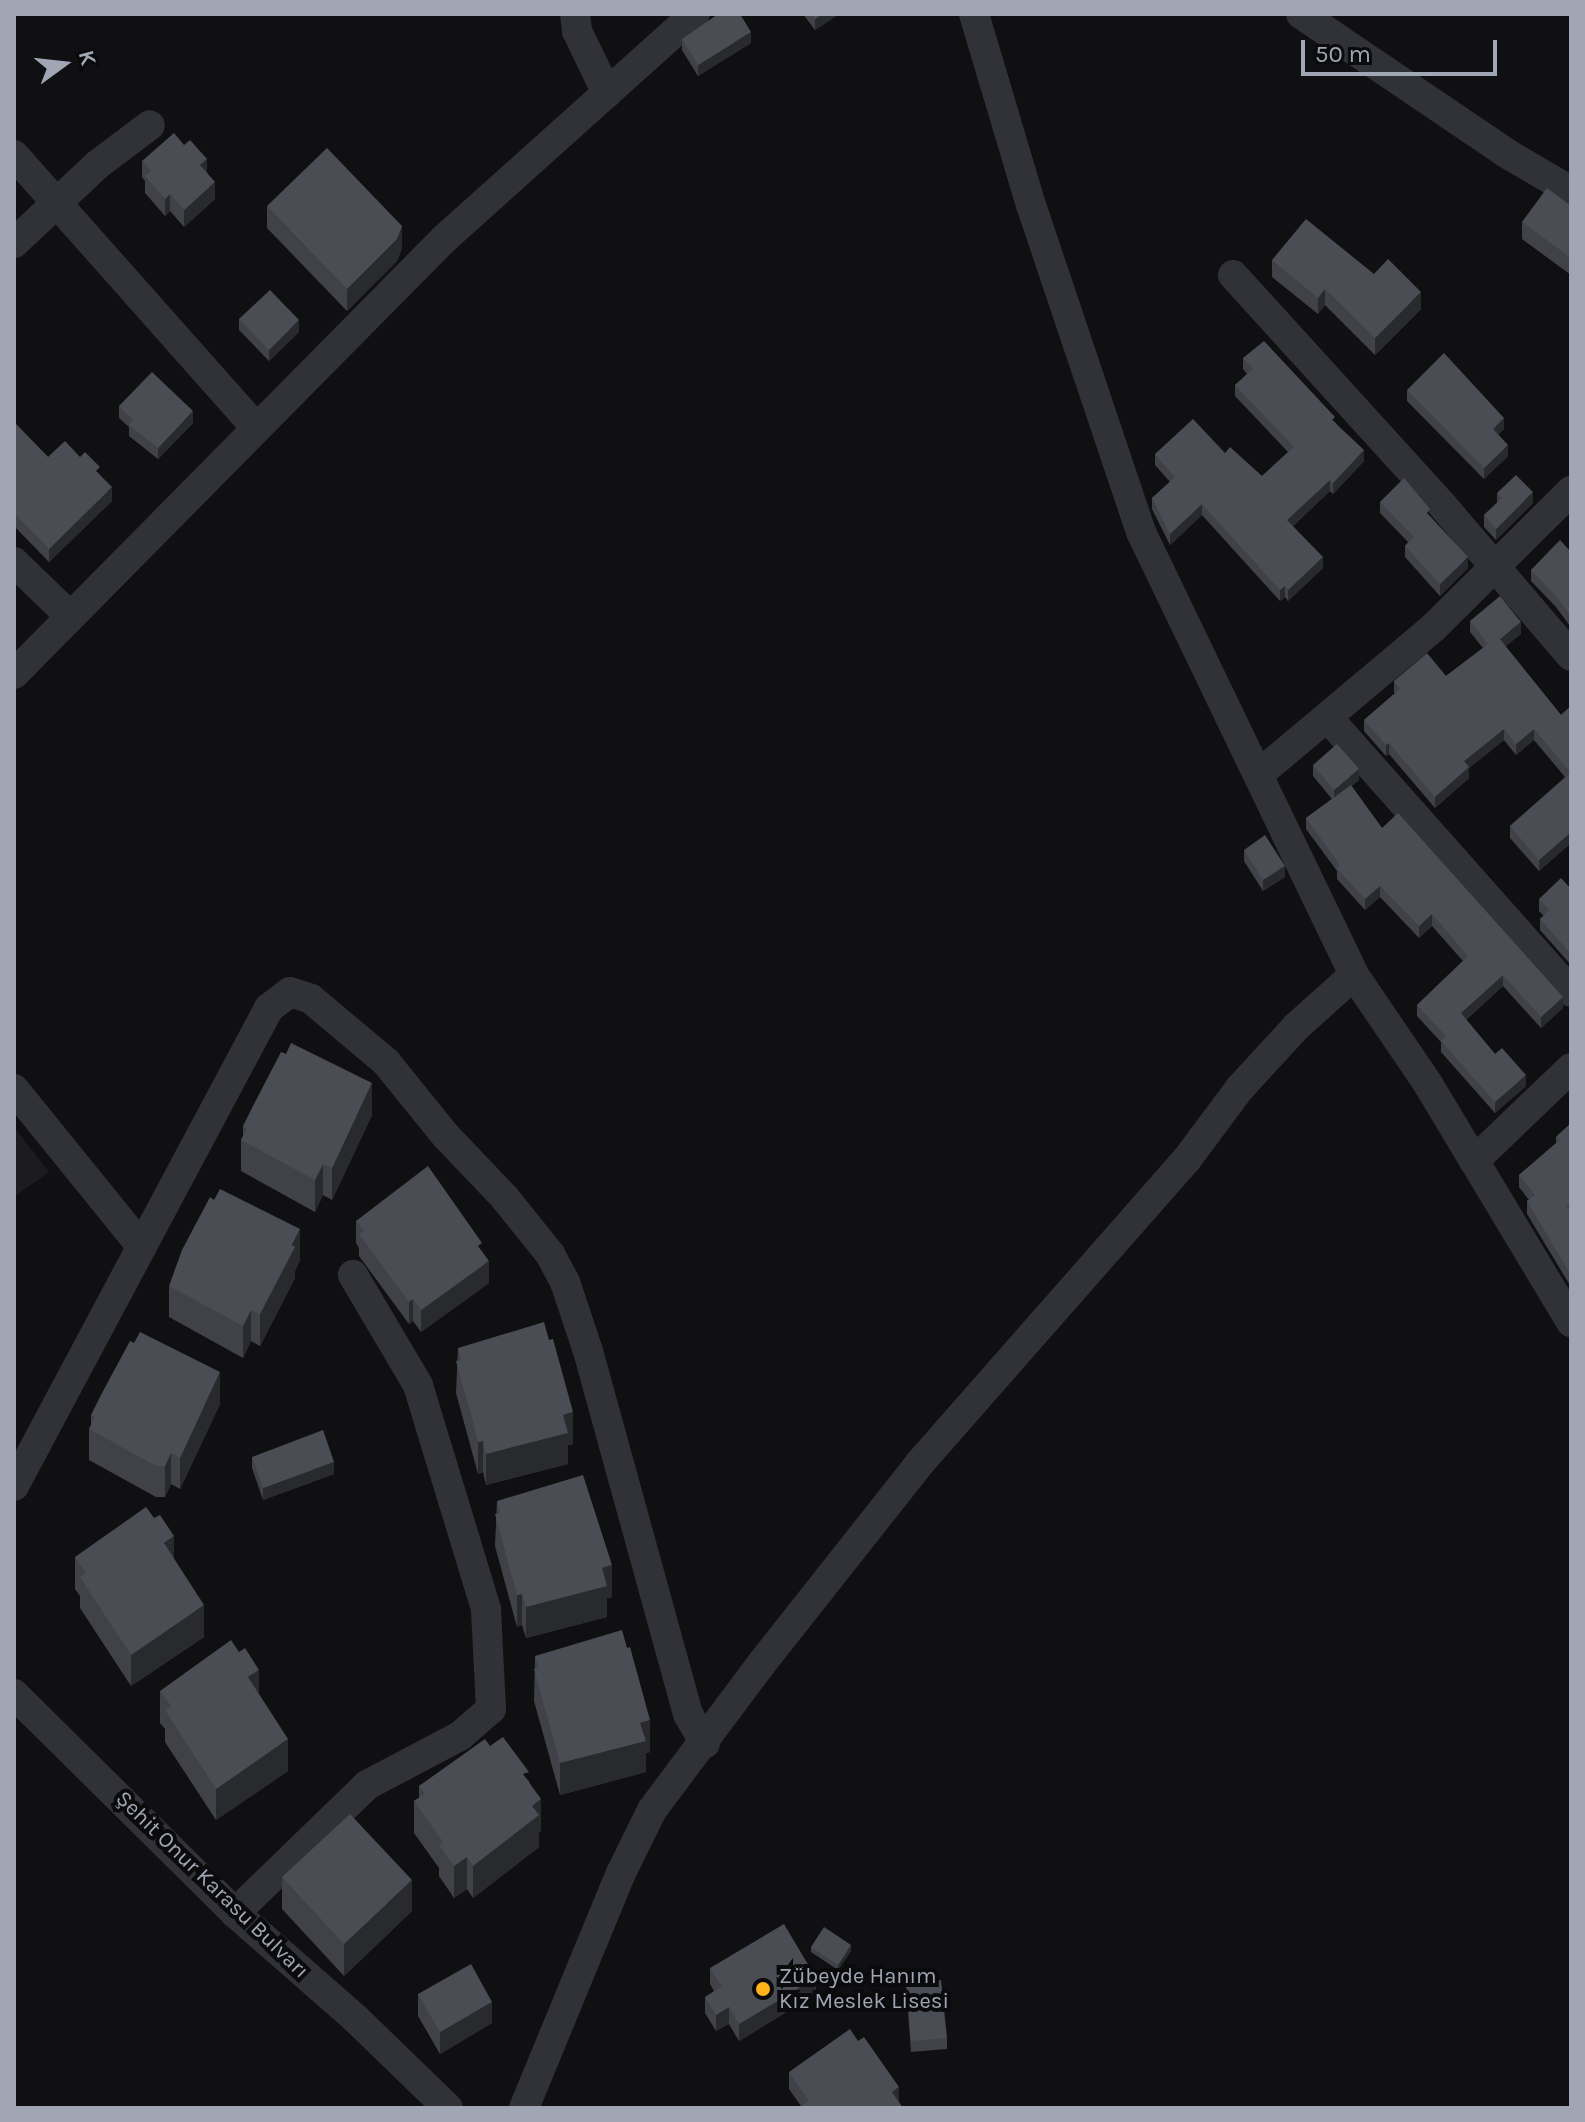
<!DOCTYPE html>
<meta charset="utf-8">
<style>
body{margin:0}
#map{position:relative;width:1585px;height:2122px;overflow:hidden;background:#101012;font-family:Karla,sans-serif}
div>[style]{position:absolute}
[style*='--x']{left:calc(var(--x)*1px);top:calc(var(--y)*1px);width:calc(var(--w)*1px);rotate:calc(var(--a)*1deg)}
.built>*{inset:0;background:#1c1c1f}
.minor>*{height:30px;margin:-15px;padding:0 15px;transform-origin:15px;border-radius:15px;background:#313237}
.wall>*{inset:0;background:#414248}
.shaded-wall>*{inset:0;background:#292a2e}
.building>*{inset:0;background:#4b4d54}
.dots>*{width:22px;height:22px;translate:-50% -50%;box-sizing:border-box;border:4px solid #0b0b0d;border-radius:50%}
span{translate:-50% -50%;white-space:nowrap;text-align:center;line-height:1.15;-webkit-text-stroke:8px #0b0b0d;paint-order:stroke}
.street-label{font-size:22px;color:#a0a6b4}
.poi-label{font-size:22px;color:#a0a6b4}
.left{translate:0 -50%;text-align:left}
.frame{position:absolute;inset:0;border:16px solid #a0a6b4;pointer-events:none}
.north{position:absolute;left:24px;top:24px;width:80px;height:80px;-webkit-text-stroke:6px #0b0b0d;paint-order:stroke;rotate:75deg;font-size:22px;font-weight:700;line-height:32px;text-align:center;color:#a0a6b4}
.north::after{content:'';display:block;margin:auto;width:28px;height:36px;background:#a0a6b4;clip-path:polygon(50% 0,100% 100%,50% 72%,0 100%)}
.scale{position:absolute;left:1301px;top:40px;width:196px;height:36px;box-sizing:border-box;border:4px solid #a0a6b4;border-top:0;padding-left:10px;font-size:24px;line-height:28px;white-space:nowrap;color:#a0a6b4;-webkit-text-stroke:6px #0b0b0d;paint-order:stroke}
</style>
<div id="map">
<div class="built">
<i style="clip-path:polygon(14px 1127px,49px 1172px,14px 1197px)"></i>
</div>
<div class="minor">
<i style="--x:575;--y:14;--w:17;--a:83"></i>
<i style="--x:577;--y:31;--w:69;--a:64.2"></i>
<i style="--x:974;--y:14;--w:199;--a:73.4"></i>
<i style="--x:1031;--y:205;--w:345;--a:71.4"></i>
<i style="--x:1141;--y:532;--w:492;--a:64.3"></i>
<i style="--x:1354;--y:975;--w:132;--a:55.8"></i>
<i style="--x:1428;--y:1084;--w:278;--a:59"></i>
<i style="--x:1301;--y:14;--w:248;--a:34.1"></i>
<i style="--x:1506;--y:153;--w:75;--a:30.3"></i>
<i style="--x:14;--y:155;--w:365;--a:48.4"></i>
<i style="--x:14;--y:243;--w:114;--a:-43.2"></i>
<i style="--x:97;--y:165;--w:66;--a:-37"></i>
<i style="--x:1233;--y:275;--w:312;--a:47.7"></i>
<i style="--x:1443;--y:506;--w:197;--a:49.5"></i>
<i style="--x:14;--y:562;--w:78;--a:44"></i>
<i style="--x:14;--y:674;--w:612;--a:-45.33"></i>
<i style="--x:444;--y:239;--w:337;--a:-41.9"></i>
<i style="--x:1328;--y:718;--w:366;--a:48.4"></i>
<i style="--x:1259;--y:774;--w:229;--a:-40"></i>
<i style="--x:1434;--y:627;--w:193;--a:-44.8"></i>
<i style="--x:14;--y:1089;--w:203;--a:51"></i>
<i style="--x:1474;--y:1161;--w:134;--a:-43.8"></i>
<i style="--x:14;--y:1486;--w:542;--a:-61.92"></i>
<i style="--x:269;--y:1008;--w:26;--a:-37"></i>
<i style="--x:290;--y:992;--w:22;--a:18"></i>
<i style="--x:311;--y:999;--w:98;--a:40"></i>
<i style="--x:386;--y:1062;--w:95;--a:51"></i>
<i style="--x:446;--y:1136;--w:86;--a:46.4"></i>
<i style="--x:505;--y:1198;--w:72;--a:51.2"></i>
<i style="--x:550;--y:1254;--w:32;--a:62"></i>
<i style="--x:565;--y:1282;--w:73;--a:71.6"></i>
<i style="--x:588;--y:1351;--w:377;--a:74.6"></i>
<i style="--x:688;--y:1714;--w:34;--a:60"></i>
<i style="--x:14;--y:1694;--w:311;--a:44.7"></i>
<i style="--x:235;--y:1913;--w:161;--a:41.2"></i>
<i style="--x:356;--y:2019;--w:128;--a:44.1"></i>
<i style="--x:235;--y:1913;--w:184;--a:-44.1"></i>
<i style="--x:367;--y:1785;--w:105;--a:-27.8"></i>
<i style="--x:460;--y:1736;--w:41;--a:-41.1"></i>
<i style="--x:491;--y:1709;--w:100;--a:-92.9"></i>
<i style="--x:486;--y:1609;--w:234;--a:-106.9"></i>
<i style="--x:418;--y:1385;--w:128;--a:-120.6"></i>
<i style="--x:524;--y:2108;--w:254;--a:-67.6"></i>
<i style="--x:621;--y:1873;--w:70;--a:-63.8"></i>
<i style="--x:652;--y:1810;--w:184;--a:-53.2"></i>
<i style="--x:762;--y:1663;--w:253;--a:-51.7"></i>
<i style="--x:919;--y:1464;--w:406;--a:-48.7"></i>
<i style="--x:1187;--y:1159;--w:89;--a:-53.3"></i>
<i style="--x:1240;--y:1088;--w:83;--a:-47.4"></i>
<i style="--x:1296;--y:1027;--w:78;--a:-41.9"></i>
</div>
<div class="wall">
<i style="clip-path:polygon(803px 14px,839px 14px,815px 30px)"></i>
<i style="clip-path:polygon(682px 39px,751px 43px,698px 76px,682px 50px)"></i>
<i style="clip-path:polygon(142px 161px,207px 172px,215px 199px,184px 227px,170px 211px,165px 216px,145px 193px,145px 181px,142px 177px)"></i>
<i style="clip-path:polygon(267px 206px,402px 248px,397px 261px,347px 311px,267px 228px)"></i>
<i style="clip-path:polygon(1571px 206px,1571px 275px,1522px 239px,1522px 222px)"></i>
<i style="clip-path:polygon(1272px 260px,1374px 274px,1421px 309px,1375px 355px,1325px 305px,1318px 314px,1272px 277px)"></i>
<i style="clip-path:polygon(239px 319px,299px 332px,269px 361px,239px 330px)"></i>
<i style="clip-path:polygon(1243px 358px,1335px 422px,1364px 461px,1333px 494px,1330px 491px,1293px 526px,1323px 568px,1288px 601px,1285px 597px,1280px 601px,1202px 515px,1170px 545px,1152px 509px,1152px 498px,1170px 482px,1155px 465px,1155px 454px,1262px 476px,1288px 452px,1235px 396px,1235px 385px,1247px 374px,1243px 369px)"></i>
<i style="clip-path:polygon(1407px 390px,1504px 429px,1498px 434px,1508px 456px,1484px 479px,1407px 401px)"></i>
<i style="clip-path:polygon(119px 406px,193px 423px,158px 459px,129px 436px,129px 427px,119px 418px)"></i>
<i style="clip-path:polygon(14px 422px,48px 457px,80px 457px,100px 475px,112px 501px,49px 562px,14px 526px)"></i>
<i style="clip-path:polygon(1497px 493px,1533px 503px,1496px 540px,1484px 527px,1484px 515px,1497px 503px)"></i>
<i style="clip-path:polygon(1380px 502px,1430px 516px,1468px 568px,1440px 596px,1405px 557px,1405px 546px,1408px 542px,1380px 513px)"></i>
<i style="clip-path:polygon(1571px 552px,1571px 627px,1555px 606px,1531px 581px,1531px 570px)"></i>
<i style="clip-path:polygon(1470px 621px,1521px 634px,1505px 646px,1561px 715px,1571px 706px,1571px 843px,1539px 871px,1510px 838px,1510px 826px,1565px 777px,1534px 740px,1516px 755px,1504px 740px,1469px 768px,1469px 778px,1435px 808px,1389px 754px,1386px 756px,1364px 731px,1364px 720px,1395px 693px,1394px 692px,1394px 681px,1446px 676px,1483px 648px,1470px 632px)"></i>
<i style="clip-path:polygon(1313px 765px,1359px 780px,1351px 786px,1382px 828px,1563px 1008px,1541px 1028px,1503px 986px,1466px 1020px,1495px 1054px,1526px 1086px,1495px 1113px,1441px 1052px,1441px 1042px,1417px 1016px,1417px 1005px,1463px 961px,1432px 926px,1419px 938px,1380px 897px,1365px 910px,1337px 879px,1337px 871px,1306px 829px,1306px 818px,1332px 799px,1313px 776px)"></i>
<i style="clip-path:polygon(1244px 850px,1285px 877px,1263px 891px,1244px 861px)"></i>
<i style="clip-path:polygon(1571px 889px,1571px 965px,1540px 930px,1540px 919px,1544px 916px,1539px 911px,1539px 899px)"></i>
<i style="clip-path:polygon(372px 1115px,332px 1200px,323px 1195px,315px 1212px,241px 1171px,241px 1140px,243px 1136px,243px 1126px)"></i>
<i style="clip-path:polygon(1571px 1123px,1571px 1287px,1527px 1214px,1527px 1201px,1529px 1200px,1519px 1187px,1519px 1175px,1556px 1143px,1556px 1137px)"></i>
<i style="clip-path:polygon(356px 1221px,482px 1252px,489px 1283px,421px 1332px,413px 1321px,409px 1324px,359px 1256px,359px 1248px,356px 1243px)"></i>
<i style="clip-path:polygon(300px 1260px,295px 1271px,295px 1278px,260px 1346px,251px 1341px,243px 1358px,169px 1317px,169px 1286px)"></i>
<i style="clip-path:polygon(458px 1348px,573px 1444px,568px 1445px,568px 1464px,486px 1485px,483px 1472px,478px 1474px,456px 1393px)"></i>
<i style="clip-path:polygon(220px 1404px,180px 1489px,171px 1484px,165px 1497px,156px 1497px,89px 1460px,89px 1429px,91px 1425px,91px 1415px)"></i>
<i style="clip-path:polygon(252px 1457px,334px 1474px,263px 1500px,252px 1468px)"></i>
<i style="clip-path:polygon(497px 1501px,612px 1597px,607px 1598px,607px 1617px,526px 1638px,522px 1625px,517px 1627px,495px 1546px)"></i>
<i style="clip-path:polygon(75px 1557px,174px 1559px,204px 1637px,131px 1686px,80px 1608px,80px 1596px,75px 1589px)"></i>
<i style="clip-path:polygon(535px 1656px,650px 1752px,646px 1753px,646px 1772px,560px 1795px,534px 1701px)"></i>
<i style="clip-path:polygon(160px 1691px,259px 1694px,288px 1771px,216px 1820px,165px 1742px,165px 1729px,160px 1723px)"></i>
<i style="clip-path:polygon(490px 1746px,529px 1781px,541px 1831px,539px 1832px,539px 1847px,473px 1898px,467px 1889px,454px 1898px,439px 1876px,439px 1868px,414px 1833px,414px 1801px,419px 1798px,419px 1786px)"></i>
<i style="clip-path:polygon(282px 1877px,412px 1911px,344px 1976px,282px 1909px)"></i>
<i style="clip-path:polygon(811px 1947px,851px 1951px,838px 1970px,811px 1952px)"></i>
<i style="clip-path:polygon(710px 1968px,816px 1994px,739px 2041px,729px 2024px,716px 2031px,705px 2013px,705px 1997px,714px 1991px,710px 1984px)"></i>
<i style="clip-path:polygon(906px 1984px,947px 2038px,947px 2049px,911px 2052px)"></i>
<i style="clip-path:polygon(418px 1994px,492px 2023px,440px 2054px,418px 2016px)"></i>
<i style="clip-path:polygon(789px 2072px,899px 2102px,801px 2106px,789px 2089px)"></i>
</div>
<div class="shaded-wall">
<i style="clip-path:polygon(822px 14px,839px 14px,815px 30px,815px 19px)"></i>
<i style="clip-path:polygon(751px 32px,751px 43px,698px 76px,698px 65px)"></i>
<i style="clip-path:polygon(207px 159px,207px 176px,200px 165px)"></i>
<i style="clip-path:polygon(215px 182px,215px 199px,184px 227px,184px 210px)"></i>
<i style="clip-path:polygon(170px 194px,170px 211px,165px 216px,165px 199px)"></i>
<i style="clip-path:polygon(402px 226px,402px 248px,397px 261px,347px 311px,347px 289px)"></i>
<i style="clip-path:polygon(1325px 289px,1325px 305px,1318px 314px,1318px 298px)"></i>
<i style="clip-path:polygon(1421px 292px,1421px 309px,1375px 355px,1375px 338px)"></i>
<i style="clip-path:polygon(299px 320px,299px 332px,269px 361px,269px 350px)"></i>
<i style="clip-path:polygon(193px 411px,193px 423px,158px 459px,158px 448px)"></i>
<i style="clip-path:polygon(1504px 418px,1504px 429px,1493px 440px,1493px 429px)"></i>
<i style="clip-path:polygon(1508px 445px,1508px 456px,1484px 479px,1484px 468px)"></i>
<i style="clip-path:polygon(1364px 450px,1364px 461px,1333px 494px,1333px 483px)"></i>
<i style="clip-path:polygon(1330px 480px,1330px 491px,1287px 531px,1287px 520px)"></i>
<i style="clip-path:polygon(112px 487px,112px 501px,49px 562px,49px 549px)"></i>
<i style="clip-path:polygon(1533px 492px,1533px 503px,1496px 540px,1496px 529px)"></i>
<i style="clip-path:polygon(1202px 504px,1202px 515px,1170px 545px,1170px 534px)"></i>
<i style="clip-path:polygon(1323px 557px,1323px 568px,1288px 601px,1288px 590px)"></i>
<i style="clip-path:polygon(1468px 557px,1468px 568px,1440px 596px,1440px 584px)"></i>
<i style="clip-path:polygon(1285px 586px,1285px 597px,1280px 601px,1280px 590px)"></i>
<i style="clip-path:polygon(1521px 622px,1521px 634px,1500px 651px,1500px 639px)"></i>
<i style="clip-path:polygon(1504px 729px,1504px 740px,1469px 768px,1469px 778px,1435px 808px,1435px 797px,1464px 761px)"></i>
<i style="clip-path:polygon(1534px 729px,1534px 740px,1516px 755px,1516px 744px)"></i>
<i style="clip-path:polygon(1389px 743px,1389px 754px,1386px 756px,1386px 745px)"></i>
<i style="clip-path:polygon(1359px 769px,1359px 780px,1334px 801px,1334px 790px)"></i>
<i style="clip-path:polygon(1571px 832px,1571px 843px,1539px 871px,1539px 860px)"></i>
<i style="clip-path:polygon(1285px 866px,1285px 877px,1263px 891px,1263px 880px)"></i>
<i style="clip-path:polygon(1380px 886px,1380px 897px,1365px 910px,1365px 899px)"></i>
<i style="clip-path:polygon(1432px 914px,1432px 926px,1419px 938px,1419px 926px)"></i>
<i style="clip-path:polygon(1503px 975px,1503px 986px,1461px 1024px,1461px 1013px)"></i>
<i style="clip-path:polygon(1563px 997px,1563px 1008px,1541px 1028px,1541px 1017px)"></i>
<i style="clip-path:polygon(1526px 1075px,1526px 1086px,1495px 1113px,1495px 1102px)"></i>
<i style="clip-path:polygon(372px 1083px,372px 1115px,332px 1200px,332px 1168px)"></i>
<i style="clip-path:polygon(323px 1164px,323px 1195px,315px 1212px,315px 1180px)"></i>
<i style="clip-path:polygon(300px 1229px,300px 1260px,295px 1271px,295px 1278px,260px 1346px,260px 1314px)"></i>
<i style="clip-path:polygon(489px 1261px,489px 1283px,421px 1332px,421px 1310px)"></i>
<i style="clip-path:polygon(413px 1299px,413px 1321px,409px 1324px,409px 1302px)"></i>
<i style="clip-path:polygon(251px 1310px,251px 1341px,243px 1358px,243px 1326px)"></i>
<i style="clip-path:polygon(220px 1372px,220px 1404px,180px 1489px,180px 1458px)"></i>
<i style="clip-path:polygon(573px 1412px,573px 1444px,568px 1445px,568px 1464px,486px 1485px,486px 1454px,563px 1415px)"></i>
<i style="clip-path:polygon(483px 1441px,483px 1472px,478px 1474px,478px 1442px)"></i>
<i style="clip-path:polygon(171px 1453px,171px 1484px,165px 1497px,165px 1466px)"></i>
<i style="clip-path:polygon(334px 1462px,334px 1474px,263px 1500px,263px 1488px)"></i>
<i style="clip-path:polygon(174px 1536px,174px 1568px,164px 1543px)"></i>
<i style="clip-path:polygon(612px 1565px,612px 1597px,607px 1598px,607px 1617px,526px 1638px,526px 1607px,602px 1568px)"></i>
<i style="clip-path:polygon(522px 1594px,522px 1625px,517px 1627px,517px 1595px)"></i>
<i style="clip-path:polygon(204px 1605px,204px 1637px,131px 1686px,131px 1655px)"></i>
<i style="clip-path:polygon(259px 1670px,259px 1702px,248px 1677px)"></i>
<i style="clip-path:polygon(650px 1720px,650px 1752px,646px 1753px,646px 1772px,560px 1795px,560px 1763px,640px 1723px)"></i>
<i style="clip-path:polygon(288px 1739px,288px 1771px,216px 1820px,216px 1789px)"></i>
<i style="clip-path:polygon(541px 1799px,541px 1831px,539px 1832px,539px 1847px,473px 1898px,473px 1866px,532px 1806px)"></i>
<i style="clip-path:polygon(467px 1857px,467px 1889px,454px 1898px,454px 1866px)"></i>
<i style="clip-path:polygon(412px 1880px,412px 1911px,344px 1976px,344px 1944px)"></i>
<i style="clip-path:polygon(851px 1945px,851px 1951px,838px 1970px,838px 1965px)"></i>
<i style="clip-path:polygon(816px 1978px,816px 1994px,739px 2041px,739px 2024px)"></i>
<i style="clip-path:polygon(492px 2002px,492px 2023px,440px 2054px,440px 2032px)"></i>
<i style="clip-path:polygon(729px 2007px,729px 2024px,716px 2031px,716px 2015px)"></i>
<i style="clip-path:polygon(899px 2087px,899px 2104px,892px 2092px)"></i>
</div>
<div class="building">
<i style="clip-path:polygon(718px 14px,740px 14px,751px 32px,698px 65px,682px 39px)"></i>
<i style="clip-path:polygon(811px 14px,822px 14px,815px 19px)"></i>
<i style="clip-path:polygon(174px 133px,184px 145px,190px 140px,207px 159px,200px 165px,215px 182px,184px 210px,170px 194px,165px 199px,145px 176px,151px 171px,142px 161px)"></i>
<i style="clip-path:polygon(327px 148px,402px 226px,397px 239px,347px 289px,267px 206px)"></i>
<i style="clip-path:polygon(1547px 188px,1571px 206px,1571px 258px,1522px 222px)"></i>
<i style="clip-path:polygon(1306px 219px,1374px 274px,1388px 259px,1421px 292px,1375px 338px,1325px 289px,1318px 298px,1272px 260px)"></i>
<i style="clip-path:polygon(270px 290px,299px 320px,269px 350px,239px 319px)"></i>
<i style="clip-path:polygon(1264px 341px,1335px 417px,1332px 420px,1364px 450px,1333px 483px,1330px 480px,1287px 520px,1323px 557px,1288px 590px,1285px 586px,1280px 590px,1202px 504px,1170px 534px,1152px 498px,1175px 477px,1155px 454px,1193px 419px,1225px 453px,1230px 447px,1262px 476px,1294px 447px,1235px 385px,1253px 369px,1243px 358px)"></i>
<i style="clip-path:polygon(1444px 353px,1504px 418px,1493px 429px,1508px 445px,1484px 468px,1407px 390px)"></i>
<i style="clip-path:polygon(152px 372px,193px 411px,158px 448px,129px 425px,133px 420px,119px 406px)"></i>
<i style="clip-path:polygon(14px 422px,48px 457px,65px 441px,80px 457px,85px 452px,100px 467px,96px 471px,112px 487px,49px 549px,14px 513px)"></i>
<i style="clip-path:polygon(1516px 475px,1533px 492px,1496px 529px,1484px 515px,1502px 498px,1497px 493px)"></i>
<i style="clip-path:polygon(1404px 478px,1430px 509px,1427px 513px,1468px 557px,1440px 584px,1405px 546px,1414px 537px,1380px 502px)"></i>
<i style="clip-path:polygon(1560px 540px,1571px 552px,1571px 616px,1555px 595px,1531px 570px)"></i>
<i style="clip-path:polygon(1500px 596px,1521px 622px,1500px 639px,1561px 715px,1571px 706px,1571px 832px,1539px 860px,1510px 826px,1571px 773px,1534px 729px,1516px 744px,1504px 729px,1464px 761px,1469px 767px,1435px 797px,1389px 743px,1386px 745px,1364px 720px,1400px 689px,1394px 681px,1427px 653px,1446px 676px,1488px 644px,1470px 621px)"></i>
<i style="clip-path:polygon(1337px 744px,1359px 769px,1334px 790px,1313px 765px)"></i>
<i style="clip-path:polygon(1351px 785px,1382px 828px,1398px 813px,1563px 997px,1541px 1017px,1503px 975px,1461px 1013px,1495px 1054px,1502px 1048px,1526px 1075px,1495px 1102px,1441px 1041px,1446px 1036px,1417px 1005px,1468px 956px,1432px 914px,1419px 926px,1380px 886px,1365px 899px,1337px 868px,1340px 865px,1306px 818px)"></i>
<i style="clip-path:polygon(1265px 835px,1285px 866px,1263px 880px,1244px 850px)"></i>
<i style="clip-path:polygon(1561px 878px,1571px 889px,1571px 954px,1540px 919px,1549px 910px,1539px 899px)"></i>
<i style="clip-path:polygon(291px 1043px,372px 1083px,332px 1168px,323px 1164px,315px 1180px,241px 1140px,247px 1128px,243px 1126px,254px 1104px,281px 1052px,286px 1054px)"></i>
<i style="clip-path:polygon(1571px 1123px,1571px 1202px,1566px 1206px,1571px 1212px,1571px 1275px,1527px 1201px,1535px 1195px,1519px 1175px,1560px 1140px,1556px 1137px)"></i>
<i style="clip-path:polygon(428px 1166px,482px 1243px,478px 1246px,489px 1261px,421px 1310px,413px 1299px,409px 1302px,394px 1282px,359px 1234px,364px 1231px,356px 1221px)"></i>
<i style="clip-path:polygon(220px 1189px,300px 1229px,292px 1245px,295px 1247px,260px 1314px,251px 1310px,243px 1326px,169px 1286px,182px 1250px,210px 1197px,214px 1200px)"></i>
<i style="clip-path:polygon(544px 1322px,549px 1340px,553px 1339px,573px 1412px,563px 1415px,568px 1433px,486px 1454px,483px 1441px,478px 1442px,472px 1418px,456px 1361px,461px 1360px,458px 1348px)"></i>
<i style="clip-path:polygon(140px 1332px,220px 1372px,180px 1458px,171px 1453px,165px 1466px,156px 1466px,89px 1429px,95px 1417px,91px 1415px,102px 1393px,130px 1341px,134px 1343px)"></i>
<i style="clip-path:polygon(323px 1430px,334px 1462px,263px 1488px,252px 1457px)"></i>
<i style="clip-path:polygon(583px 1475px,612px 1565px,602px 1568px,607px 1586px,526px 1607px,522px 1594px,517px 1595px,495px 1514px,500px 1513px,497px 1501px)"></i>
<i style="clip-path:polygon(146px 1507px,154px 1518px,160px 1515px,174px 1536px,164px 1543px,204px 1605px,131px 1655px,80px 1577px,86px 1573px,75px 1557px)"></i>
<i style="clip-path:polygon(622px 1630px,627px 1648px,630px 1647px,650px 1720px,640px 1723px,646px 1741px,560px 1763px,534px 1669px,539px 1668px,535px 1656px)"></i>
<i style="clip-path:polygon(231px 1640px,239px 1652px,245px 1648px,259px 1670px,248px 1677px,288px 1739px,216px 1789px,165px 1710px,171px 1706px,160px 1691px)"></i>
<i style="clip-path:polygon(503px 1737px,529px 1772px,523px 1774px,541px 1799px,532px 1806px,539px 1815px,473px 1866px,467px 1857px,454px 1866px,439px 1845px,443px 1842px,414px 1801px,425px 1794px,419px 1786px,485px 1739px,490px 1746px)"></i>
<i style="clip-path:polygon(350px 1814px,412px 1880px,344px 1944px,282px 1877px)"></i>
<i style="clip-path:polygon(784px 1924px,816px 1978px,739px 2024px,729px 2007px,716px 2015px,705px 1997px,722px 1987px,710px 1968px)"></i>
<i style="clip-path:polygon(824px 1927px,851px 1945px,838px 1965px,811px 1947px)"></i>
<i style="clip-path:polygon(471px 1964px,492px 2002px,440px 2032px,418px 1994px)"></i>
<i style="clip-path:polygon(941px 1980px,947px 2038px,911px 2041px,906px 1984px)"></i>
<i style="clip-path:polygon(850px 2029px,858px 2041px,864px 2037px,899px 2087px,892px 2092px,903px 2108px,798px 2108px,809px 2101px,789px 2072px)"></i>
</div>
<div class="dots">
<i style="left:763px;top:1989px;background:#ffb31b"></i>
</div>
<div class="street-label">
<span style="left:212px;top:1885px;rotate:44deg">Şehit Onur Karasu Bulvarı</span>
</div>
<div class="poi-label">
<span class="left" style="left:779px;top:1989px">Zübeyde Hanım<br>Kız Meslek Lisesi</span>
</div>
<div class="frame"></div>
<div class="north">K</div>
<div class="scale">50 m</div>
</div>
